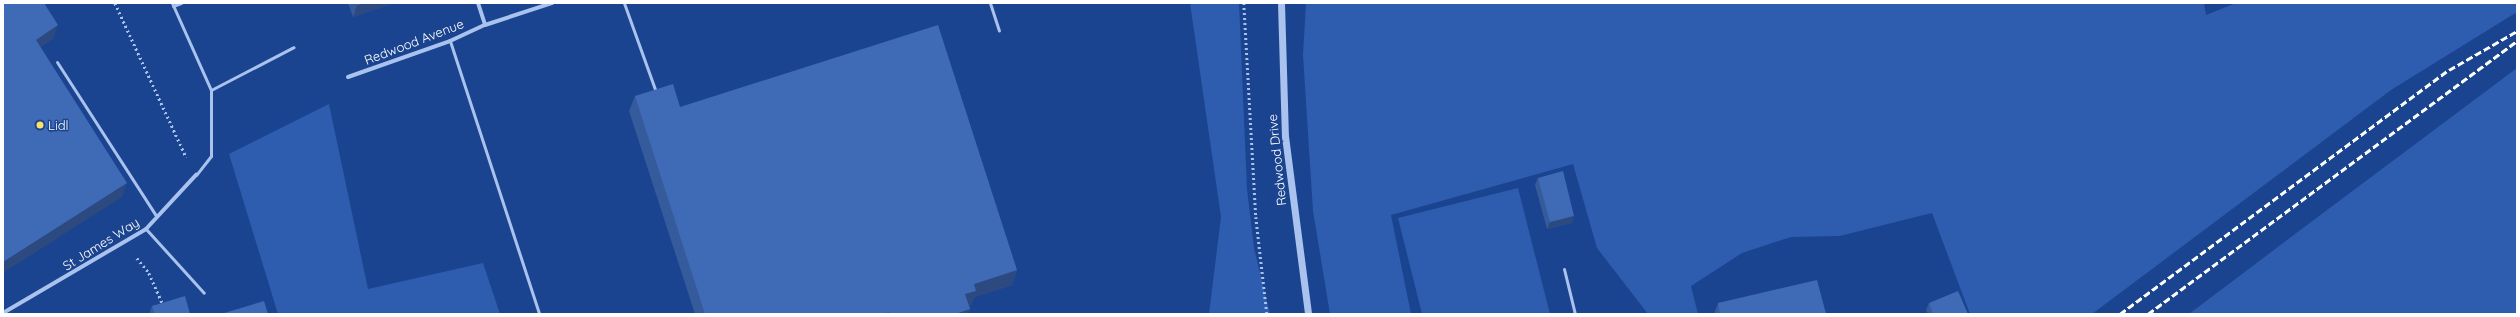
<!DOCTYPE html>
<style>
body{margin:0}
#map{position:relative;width:2520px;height:317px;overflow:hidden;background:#1b4490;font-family:Quicksand,sans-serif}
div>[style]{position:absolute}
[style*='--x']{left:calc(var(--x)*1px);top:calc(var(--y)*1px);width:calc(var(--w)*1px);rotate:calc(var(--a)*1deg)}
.green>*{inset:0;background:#2e5cae}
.path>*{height:2.5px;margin-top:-1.25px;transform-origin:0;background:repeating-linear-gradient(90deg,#a9c2ee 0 2px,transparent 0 5px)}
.service>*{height:3px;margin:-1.5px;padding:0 1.5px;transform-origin:1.5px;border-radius:1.5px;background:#a9c2ee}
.minor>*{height:4px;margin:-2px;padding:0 2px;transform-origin:2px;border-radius:2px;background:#a9c2ee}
.tertiary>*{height:7px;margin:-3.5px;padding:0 3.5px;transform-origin:3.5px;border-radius:3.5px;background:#a9c2ee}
.rail>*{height:3px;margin-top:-1.5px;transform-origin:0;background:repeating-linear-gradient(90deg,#fff 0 7px,transparent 0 10px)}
.wall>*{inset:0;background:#365b9d}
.shaded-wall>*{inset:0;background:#2c4a7f}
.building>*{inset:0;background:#3f6ab6}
.dots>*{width:11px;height:11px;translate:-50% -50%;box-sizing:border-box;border:2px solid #1b4490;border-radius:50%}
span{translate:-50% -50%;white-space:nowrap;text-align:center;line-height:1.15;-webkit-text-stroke:3px #1b4490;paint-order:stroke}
.street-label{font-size:13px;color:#fff}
.poi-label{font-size:13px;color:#fff}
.left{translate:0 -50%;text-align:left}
.frame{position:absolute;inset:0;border:4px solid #fff;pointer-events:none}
</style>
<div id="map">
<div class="green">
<i style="clip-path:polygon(1190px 3px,1239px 3px,1247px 189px,1254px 248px,1270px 314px,1209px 314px,1221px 217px)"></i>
<i style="clip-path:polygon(1306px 3px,2204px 3px,2206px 15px,2236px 3px,2517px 3px,2517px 12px,2391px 90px,2092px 314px,1970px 314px,1932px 213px,1840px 236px,1791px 237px,1742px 253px,1691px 286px,1698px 314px,1648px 314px,1597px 248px,1573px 164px,1391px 215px,1411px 314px,1330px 314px,1313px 211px,1303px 55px)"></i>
<i style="clip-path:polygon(2517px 68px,2517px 314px,2189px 314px,2307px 225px)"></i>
<i style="clip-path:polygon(329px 104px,368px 289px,483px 263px,500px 314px,278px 314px,229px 154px)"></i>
<i style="clip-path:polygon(1518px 188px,1550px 314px,1422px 314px,1398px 218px)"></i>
</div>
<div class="path">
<i style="--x:115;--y:3;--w:170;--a:65.2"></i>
<i style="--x:1244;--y:3;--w:214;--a:86.8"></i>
<i style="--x:1256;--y:217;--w:98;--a:83.5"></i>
<i style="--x:137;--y:258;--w:19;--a:51"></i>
<i style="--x:149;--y:273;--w:35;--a:66"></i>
</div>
<div class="service">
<i style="--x:172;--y:3;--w:95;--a:65.9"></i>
<i style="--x:211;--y:90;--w:66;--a:90"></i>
<i style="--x:211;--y:156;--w:24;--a:128"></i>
<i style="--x:624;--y:3;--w:95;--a:70.2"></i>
<i style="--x:990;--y:3;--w:29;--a:72"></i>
<i style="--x:173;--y:6;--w:9;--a:-21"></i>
<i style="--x:450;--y:41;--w:287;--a:71.9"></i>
<i style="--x:57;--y:62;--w:184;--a:57.2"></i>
<i style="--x:211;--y:90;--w:93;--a:-27.4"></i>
<i style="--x:146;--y:229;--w:86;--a:47.8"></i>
<i style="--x:1564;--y:269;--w:46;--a:76.3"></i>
</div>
<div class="minor">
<i style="--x:478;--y:3;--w:23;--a:72"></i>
<i style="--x:348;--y:77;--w:108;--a:-19.4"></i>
<i style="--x:450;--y:41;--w:38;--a:-25"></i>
<i style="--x:485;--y:25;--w:71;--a:-18.2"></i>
<i style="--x:3;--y:313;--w:166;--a:-30.4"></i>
<i style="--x:146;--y:229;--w:74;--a:-47.2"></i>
</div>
<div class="tertiary">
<i style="--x:1281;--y:3;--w:133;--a:88.3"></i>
<i style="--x:1285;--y:136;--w:179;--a:82.6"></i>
</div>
<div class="rail">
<i style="--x:2120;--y:314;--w:410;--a:-36.6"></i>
<i style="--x:2449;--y:70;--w:78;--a:-29.8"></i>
<i style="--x:2148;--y:314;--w:459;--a:-36.5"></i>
</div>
<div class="wall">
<i style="clip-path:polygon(348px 3px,394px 3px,353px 17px)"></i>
<i style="clip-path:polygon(635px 96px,680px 107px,1017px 270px,1012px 285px,974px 297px,971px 305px,969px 306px,970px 309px,968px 314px,695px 314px,629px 111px)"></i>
<i style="clip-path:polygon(1538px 178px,1572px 223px,1547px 229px,1535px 185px)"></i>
<i style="clip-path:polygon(1718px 303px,1826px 314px,1714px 314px)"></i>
<i style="clip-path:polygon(1929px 303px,1968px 314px,1928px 314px,1926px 310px)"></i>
<i style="clip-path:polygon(152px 306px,190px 314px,149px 314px)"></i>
</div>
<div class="shaded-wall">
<i style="clip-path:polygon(364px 3px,394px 3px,353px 17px,357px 5px)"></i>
<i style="clip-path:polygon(58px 25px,53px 39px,31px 54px,36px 40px)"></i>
<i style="clip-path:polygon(127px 183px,122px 197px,3px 273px,3px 262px)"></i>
<i style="clip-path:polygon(1574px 216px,1572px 223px,1547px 229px,1550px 222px)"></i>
<i style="clip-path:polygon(1017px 270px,1012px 285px,974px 297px,971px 305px,960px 309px,965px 294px,974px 284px)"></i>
<i style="clip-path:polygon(970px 309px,968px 314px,955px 314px)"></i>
</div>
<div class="building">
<i style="clip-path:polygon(3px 3px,44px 3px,58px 25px,36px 40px,127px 183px,3px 262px)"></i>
<i style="clip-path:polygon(356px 3px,364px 3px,357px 5px)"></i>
<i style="clip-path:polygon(938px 25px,1017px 270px,974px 284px,976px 291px,965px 294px,970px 309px,955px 314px,889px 314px,889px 312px,882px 314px,705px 314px,635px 96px,673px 84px,680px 107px)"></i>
<i style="clip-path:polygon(1563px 171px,1574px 216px,1550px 222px,1538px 178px)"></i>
<i style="clip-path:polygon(1817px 280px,1826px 314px,1720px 314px,1718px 303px)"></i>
<i style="clip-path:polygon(1958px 291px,1968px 314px,1933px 314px,1929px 303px)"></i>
<i style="clip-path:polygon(185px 296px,190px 314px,155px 314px,152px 306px)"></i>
<i style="clip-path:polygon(264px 301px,268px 314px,221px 314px)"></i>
</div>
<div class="dots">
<i style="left:40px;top:125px;background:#ffe066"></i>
</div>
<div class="street-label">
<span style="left:414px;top:42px;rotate:-21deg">Redwood Avenue</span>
<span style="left:1277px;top:160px;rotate:-96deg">Redwood Drive</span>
<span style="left:101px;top:244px;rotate:-32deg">St James Way</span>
</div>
<div class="poi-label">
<span class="left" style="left:48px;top:125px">Lidl</span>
</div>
<div class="frame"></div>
</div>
